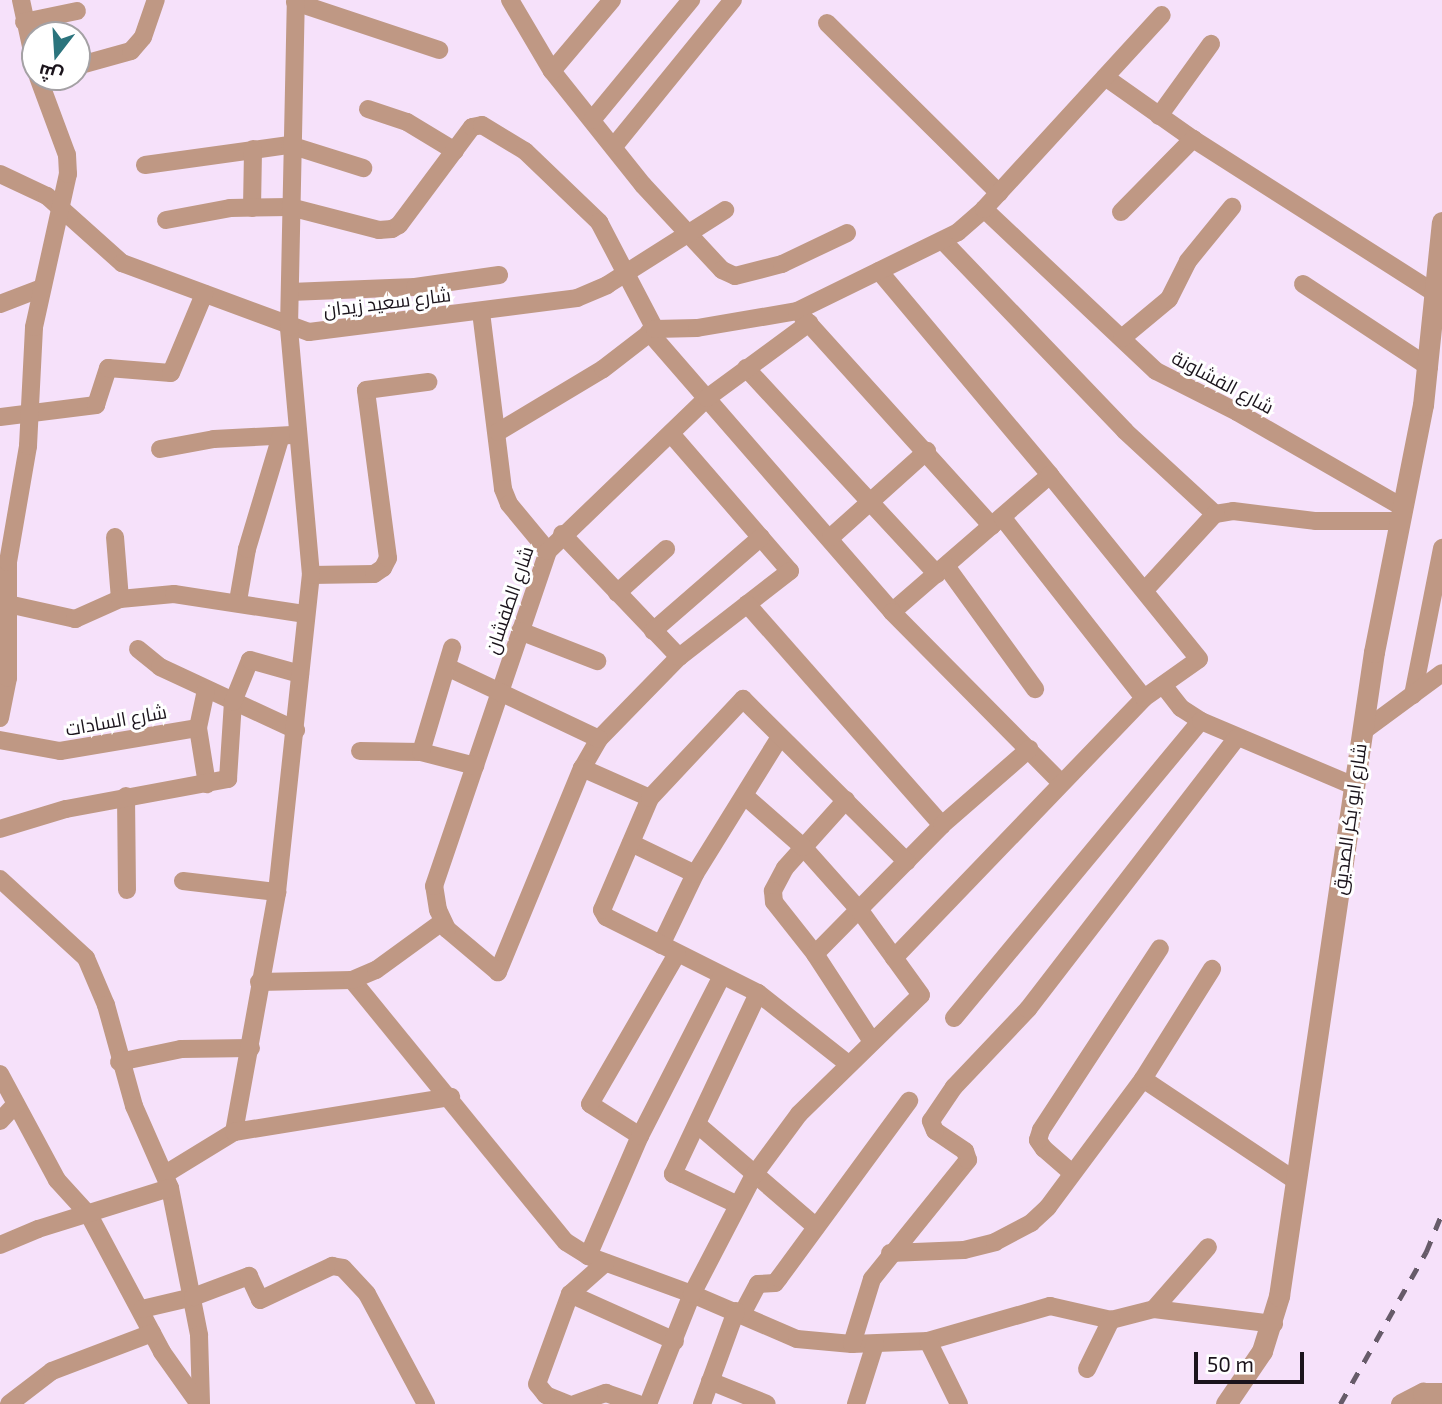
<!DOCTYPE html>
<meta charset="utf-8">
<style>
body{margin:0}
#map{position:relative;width:1442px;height:1404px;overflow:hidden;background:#f6e1fa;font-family:"Exo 2",Cairo,sans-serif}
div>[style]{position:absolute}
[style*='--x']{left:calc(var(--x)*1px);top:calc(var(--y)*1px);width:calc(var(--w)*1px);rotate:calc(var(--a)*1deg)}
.minor>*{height:18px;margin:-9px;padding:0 9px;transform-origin:9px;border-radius:9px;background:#bf9884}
.tertiary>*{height:21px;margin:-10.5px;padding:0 10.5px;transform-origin:10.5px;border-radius:10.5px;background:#bf9884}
.rail>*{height:4.5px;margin-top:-2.25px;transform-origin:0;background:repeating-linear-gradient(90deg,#675b69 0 12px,transparent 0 24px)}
span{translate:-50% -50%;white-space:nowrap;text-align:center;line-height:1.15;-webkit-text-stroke:6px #fff;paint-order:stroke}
.street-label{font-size:19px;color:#1b141c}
.north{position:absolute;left:21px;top:21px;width:70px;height:70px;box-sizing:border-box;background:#fff;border:2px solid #a4a1a4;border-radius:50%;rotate:197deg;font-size:19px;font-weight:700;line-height:28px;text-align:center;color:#1b141c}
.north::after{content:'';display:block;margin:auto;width:24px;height:32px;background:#2b747d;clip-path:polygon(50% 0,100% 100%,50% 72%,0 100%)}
.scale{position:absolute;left:1194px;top:1352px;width:110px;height:32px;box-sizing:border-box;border:4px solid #1b141c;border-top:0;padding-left:9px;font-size:21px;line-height:24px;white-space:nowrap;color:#1b141c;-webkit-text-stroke:5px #fff;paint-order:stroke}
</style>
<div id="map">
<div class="minor">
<i style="--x:21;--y:0;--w:66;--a:77.8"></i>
<i style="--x:510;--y:0;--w:82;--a:59.4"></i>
<i style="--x:552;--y:71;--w:146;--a:51.4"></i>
<i style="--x:643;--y:185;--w:116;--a:47.1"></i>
<i style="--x:722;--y:270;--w:14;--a:25"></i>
<i style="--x:735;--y:276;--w:49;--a:-14.3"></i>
<i style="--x:782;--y:264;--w:72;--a:-25.5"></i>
<i style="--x:295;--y:2;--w:152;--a:18.4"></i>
<i style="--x:24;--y:22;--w:54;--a:-11.7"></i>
<i style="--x:827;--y:23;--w:242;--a:44.7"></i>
<i style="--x:77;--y:66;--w:56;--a:-15.5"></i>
<i style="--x:131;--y:51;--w:18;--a:-49"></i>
<i style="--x:143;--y:37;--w:39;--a:-71"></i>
<i style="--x:552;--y:71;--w:93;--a:-49.8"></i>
<i style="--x:1105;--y:77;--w:108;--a:35.2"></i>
<i style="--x:1193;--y:139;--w:283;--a:32.5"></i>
<i style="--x:368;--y:109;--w:41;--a:18.4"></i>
<i style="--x:407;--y:122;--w:56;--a:31.1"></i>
<i style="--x:1159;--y:116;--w:89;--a:-54.2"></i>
<i style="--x:592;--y:120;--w:156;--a:-50.5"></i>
<i style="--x:615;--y:145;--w:187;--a:-50.9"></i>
<i style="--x:145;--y:165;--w:146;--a:-7.9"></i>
<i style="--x:290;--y:145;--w:77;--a:17.5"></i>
<i style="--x:0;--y:174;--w:52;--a:25.1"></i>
<i style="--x:47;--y:196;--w:101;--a:41.8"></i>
<i style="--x:122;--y:263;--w:199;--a:20.3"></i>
<i style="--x:309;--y:332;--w:270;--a:-7.2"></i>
<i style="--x:577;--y:298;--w:33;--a:-23"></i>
<i style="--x:607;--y:285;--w:140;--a:-32.4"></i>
<i style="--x:252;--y:208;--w:59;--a:-89"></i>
<i style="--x:984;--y:209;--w:236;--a:43.3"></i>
<i style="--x:1156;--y:371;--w:91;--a:26.8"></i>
<i style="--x:1237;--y:412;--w:190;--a:29.9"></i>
<i style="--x:1121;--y:212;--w:103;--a:-45.4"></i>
<i style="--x:166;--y:220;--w:65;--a:-10.6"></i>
<i style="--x:230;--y:208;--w:60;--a:-1"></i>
<i style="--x:290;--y:207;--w:92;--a:14.5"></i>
<i style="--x:379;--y:230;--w:13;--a:-4"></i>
<i style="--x:392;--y:229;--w:8;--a:-30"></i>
<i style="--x:399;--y:225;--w:122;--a:-53.3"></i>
<i style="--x:472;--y:127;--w:10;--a:-11"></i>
<i style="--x:482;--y:125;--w:50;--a:31.2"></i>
<i style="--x:525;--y:151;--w:103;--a:43.8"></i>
<i style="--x:599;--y:222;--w:121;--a:62.4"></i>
<i style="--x:943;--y:241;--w:263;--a:46.2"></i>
<i style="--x:1125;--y:431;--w:122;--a:42.7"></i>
<i style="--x:879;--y:271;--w:266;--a:50"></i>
<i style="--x:1050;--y:475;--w:209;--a:139.1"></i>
<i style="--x:1303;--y:284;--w:151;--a:33.4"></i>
<i style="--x:290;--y:292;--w:125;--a:-2.3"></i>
<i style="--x:415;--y:287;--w:85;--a:-8.1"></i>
<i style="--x:0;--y:304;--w:45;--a:-20.9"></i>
<i style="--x:481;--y:312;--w:178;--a:82.9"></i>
<i style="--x:503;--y:489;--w:16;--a:68"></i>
<i style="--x:509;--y:504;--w:61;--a:50.3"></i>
<i style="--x:802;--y:316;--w:283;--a:47.9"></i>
<i style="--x:649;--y:332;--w:371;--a:49"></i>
<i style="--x:892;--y:612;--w:239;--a:45.3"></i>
<i style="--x:1122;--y:338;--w:61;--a:-39.7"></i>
<i style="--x:1169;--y:299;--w:42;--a:-63.4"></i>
<i style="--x:1188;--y:261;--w:70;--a:-50.8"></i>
<i style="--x:746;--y:368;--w:281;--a:47.2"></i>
<i style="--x:0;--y:417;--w:97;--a:-7.1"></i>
<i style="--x:96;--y:405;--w:39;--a:-72"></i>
<i style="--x:108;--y:368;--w:63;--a:4.5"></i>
<i style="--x:171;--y:373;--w:86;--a:-67.3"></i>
<i style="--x:498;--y:432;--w:122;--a:-31"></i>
<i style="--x:603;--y:369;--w:66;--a:-37.6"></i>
<i style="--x:655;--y:329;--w:42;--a:-1.4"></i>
<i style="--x:697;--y:328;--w:101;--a:-9.6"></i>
<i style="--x:797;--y:311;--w:179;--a:-26.1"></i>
<i style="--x:958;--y:232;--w:35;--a:-41"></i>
<i style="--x:984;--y:209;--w:263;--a:-47.5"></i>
<i style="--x:672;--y:435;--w:180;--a:49.1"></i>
<i style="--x:790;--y:571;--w:140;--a:142.2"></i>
<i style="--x:679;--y:657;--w:115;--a:134.3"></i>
<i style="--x:599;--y:739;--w:34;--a:120"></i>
<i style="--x:582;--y:768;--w:221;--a:112.4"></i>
<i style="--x:498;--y:972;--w:67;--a:-139.9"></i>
<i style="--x:447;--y:929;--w:21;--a:-115"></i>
<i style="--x:438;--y:910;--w:24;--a:-99"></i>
<i style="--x:434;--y:886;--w:354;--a:-71.2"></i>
<i style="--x:548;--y:551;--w:221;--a:-43.9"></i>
<i style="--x:707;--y:398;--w:127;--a:-36.3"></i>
<i style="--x:160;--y:449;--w:55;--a:-10.5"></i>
<i style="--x:214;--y:439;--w:78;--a:-2.9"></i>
<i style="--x:1002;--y:517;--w:230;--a:51.9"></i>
<i style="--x:562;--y:534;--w:170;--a:46.4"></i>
<i style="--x:115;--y:537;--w:62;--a:85.4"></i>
<i style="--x:831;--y:537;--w:129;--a:-41.9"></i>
<i style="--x:946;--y:566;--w:152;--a:54.1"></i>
<i style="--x:311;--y:575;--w:63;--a:-0.9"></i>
<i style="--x:374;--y:574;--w:11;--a:-34"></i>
<i style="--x:383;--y:568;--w:11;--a:-63"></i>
<i style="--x:388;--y:558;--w:169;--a:-97.5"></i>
<i style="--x:366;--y:390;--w:63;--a:-7.4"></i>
<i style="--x:1145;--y:590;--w:103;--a:-47.4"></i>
<i style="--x:1215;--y:514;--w:18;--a:-9"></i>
<i style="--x:1233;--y:511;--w:84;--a:6.9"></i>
<i style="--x:1316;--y:521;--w:83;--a:0"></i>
<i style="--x:617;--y:593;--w:66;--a:-41.9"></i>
<i style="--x:238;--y:601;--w:53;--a:-80.2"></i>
<i style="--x:247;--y:549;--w:118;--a:-73.3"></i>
<i style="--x:8;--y:604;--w:69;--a:12.6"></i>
<i style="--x:75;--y:619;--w:49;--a:-24"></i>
<i style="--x:120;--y:599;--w:54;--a:-5.3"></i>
<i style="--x:174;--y:594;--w:133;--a:8.7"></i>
<i style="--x:747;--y:604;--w:295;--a:48.6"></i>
<i style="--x:520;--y:631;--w:83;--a:21.3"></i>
<i style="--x:653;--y:631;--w:143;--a:-41"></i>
<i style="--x:138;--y:649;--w:28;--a:39"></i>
<i style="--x:160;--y:667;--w:150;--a:24.9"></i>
<i style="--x:447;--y:667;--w:168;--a:25.3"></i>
<i style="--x:1163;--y:685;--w:29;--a:52"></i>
<i style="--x:1181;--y:708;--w:24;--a:33"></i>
<i style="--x:206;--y:690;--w:39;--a:102"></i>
<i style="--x:198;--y:728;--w:57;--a:80.9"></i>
<i style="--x:1413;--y:695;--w:150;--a:-78.8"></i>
<i style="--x:0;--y:718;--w:41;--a:-78.7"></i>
<i style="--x:8;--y:678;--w:116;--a:-90"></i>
<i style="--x:8;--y:562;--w:118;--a:-80.2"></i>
<i style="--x:28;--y:446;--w:119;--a:-87.1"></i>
<i style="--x:34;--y:327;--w:157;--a:-77.5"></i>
<i style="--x:68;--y:174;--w:19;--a:-93"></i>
<i style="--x:67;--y:155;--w:83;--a:-110.4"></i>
<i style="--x:1362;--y:732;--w:99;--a:-36.4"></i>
<i style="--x:0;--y:740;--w:61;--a:10.4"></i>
<i style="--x:60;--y:751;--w:140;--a:-9.5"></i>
<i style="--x:360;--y:751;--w:61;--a:0.9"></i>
<i style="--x:421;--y:752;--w:56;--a:14.5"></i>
<i style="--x:421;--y:752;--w:109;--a:-73.4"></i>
<i style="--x:582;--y:768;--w:74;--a:23.8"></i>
<i style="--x:126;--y:796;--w:94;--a:89.4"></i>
<i style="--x:846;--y:800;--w:91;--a:131.9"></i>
<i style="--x:785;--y:868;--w:26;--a:118"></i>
<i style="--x:773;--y:891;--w:11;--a:85"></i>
<i style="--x:774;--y:902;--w:66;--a:51.7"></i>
<i style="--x:815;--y:954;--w:103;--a:56.9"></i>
<i style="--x:0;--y:829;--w:69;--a:-16.9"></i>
<i style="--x:66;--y:809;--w:165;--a:-10.5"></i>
<i style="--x:228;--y:779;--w:77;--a:-86.3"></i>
<i style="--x:233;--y:702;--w:45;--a:-68"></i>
<i style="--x:250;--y:660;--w:52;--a:15.6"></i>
<i style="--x:631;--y:843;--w:71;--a:25.8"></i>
<i style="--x:0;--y:879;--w:117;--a:42.6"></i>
<i style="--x:86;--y:958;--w:51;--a:66.9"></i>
<i style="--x:106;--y:1005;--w:105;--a:74.5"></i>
<i style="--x:134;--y:1106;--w:90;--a:66.3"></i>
<i style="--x:170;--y:1188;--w:150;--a:78.8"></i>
<i style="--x:199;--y:1335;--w:69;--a:88.3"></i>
<i style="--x:183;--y:881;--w:95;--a:6.7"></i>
<i style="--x:661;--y:945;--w:79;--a:-64.4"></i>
<i style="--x:695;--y:874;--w:161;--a:-58.2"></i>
<i style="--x:815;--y:954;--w:181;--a:-45.4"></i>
<i style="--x:942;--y:825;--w:116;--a:-41.1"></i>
<i style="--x:894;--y:958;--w:361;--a:-46.1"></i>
<i style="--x:1144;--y:698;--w:67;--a:-35.3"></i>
<i style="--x:1199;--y:659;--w:237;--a:-129"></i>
<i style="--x:352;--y:980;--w:338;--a:50.8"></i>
<i style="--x:566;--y:1242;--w:26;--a:32"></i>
<i style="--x:588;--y:1256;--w:111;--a:20.1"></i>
<i style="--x:692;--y:1294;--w:114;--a:23.2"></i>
<i style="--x:797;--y:1339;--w:55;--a:5.2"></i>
<i style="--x:852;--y:1344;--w:76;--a:-2.3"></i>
<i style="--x:928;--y:1341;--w:127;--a:-16"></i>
<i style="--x:1050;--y:1306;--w:63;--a:12.9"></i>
<i style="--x:1111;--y:1320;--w:44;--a:-14.3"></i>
<i style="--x:1154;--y:1309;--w:121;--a:7.1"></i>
<i style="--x:259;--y:982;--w:93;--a:-1.2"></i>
<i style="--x:352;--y:980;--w:26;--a:-23"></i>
<i style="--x:376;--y:970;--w:82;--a:-36"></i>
<i style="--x:954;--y:1018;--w:386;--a:-50.3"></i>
<i style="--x:1201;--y:721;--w:166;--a:23"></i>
<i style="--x:119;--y:1062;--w:63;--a:-11.8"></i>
<i style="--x:181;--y:1049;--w:70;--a:-0.8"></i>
<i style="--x:847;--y:1063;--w:113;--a:-141.8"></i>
<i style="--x:758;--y:993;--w:170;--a:-153.4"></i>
<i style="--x:606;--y:917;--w:8;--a:-120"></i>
<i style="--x:602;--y:910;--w:122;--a:-66.8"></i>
<i style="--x:650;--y:798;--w:136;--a:-46.8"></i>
<i style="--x:743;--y:699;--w:231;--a:44.8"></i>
<i style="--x:0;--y:1074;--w:120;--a:61.7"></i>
<i style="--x:57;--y:1180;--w:47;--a:47.6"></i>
<i style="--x:89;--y:1215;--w:155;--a:61.9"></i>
<i style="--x:162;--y:1352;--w:64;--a:54.6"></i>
<i style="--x:1143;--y:1079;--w:184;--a:33.7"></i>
<i style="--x:0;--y:1121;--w:23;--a:-47"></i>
<i style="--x:698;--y:1125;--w:156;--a:40.8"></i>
<i style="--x:234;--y:1132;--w:244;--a:-79.8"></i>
<i style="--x:277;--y:892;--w:319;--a:-83.9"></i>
<i style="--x:311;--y:575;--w:249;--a:-95.1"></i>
<i style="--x:289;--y:327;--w:327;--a:-88.8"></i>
<i style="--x:640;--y:1136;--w:59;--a:-147.4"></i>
<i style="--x:590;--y:1104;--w:173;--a:-59.9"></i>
<i style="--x:167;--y:1173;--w:79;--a:-31.5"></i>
<i style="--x:234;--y:1132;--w:220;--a:-9.2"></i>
<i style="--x:1072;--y:1173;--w:37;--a:-139"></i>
<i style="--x:1044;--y:1149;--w:11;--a:-124"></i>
<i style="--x:1038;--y:1140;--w:10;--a:-73"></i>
<i style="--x:1041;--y:1130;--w:217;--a:-56.8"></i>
<i style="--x:736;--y:1204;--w:70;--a:-154.5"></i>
<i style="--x:673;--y:1174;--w:200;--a:-64.8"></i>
<i style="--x:0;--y:1245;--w:41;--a:-22.8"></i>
<i style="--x:38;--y:1229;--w:138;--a:-17.3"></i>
<i style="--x:890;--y:1253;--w:74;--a:-2.3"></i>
<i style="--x:964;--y:1250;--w:32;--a:-14"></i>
<i style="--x:995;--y:1242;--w:41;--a:-27.8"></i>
<i style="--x:1031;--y:1223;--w:23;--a:-43"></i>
<i style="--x:1048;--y:1207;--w:159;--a:-53.4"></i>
<i style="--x:1143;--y:1079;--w:130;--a:-57.9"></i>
<i style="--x:588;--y:1256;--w:131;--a:-66.6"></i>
<i style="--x:640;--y:1136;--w:180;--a:-62.9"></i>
<i style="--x:570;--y:1294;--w:115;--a:24.1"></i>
<i style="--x:142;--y:1309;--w:52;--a:-13.2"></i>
<i style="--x:193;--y:1297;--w:60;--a:-20.6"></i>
<i style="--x:249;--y:1276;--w:26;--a:65"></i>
<i style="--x:260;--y:1300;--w:80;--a:-25.3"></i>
<i style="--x:332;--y:1266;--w:11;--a:10"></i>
<i style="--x:343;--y:1268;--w:35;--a:47"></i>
<i style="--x:367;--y:1294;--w:125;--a:61.8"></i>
<i style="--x:1154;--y:1309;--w:82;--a:-48.9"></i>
<i style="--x:742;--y:1314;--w:34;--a:-62"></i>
<i style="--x:758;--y:1284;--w:17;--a:-3"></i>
<i style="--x:775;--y:1283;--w:6;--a:-51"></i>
<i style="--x:779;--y:1278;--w:220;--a:-53.7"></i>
<i style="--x:928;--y:1341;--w:70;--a:63.8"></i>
<i style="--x:852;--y:1344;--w:68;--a:-72.9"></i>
<i style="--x:872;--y:1279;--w:153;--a:-51.1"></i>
<i style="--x:968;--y:1160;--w:9;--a:-108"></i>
<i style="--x:965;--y:1151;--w:36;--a:-146"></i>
<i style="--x:935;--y:1131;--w:11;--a:-112"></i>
<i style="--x:931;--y:1121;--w:41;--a:-55.9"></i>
<i style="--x:954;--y:1087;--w:108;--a:-46.5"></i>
<i style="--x:1028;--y:1009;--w:342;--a:-52.4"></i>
<i style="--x:1087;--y:1369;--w:55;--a:-63.9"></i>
<i style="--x:710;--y:1381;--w:61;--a:22"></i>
<i style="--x:9;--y:1404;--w:54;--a:-37.5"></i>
<i style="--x:52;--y:1371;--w:107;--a:-20.8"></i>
<i style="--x:568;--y:1404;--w:24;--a:-158"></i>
<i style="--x:546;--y:1395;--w:14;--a:-129"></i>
<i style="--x:537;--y:1384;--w:96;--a:-69.9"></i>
<i style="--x:570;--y:1294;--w:47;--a:-41.5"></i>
<i style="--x:575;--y:1404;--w:33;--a:-20"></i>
<i style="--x:606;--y:1393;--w:34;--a:19"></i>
<i style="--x:648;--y:1404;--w:118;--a:-68.2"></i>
<i style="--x:692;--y:1294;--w:134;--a:-62.5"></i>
<i style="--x:754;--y:1175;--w:76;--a:-53.6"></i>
<i style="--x:799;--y:1114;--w:170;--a:-44.3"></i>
<i style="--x:921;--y:995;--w:102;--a:-125.9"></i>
<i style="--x:861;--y:912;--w:87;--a:-131.7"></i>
<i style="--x:803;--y:847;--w:77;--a:-138.7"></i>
<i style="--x:702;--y:1404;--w:99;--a:-69.9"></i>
<i style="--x:856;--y:1404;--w:63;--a:-72.4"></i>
</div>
<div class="tertiary">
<i style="--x:1226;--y:1404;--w:64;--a:-55.8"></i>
<i style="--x:1262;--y:1351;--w:58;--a:-72.8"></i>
<i style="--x:1279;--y:1296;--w:651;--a:-81.61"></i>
<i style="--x:1374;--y:652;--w:252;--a:-78.8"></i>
<i style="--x:1423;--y:405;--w:184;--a:-84.1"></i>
<i style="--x:1401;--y:1404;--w:25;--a:-27"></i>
<i style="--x:1423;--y:1393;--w:19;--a:0"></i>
</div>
<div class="rail">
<i style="--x:1340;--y:1404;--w:175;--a:-60.5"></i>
<i style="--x:1426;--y:1252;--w:42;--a:-67.7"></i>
</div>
<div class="street-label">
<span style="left:387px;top:302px;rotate:-7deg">شارع سعيد زيدان</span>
<span style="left:1223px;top:382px;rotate:28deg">شارع الفشاونة</span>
<span style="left:509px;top:600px;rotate:-71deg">شارع الطفشان</span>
<span style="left:116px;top:720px;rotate:-10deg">شارع السادات</span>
<span style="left:1349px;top:819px;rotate:-82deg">شارع ابو بكر الصديق</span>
</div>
<div class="north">ش</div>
<div class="scale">50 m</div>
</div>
